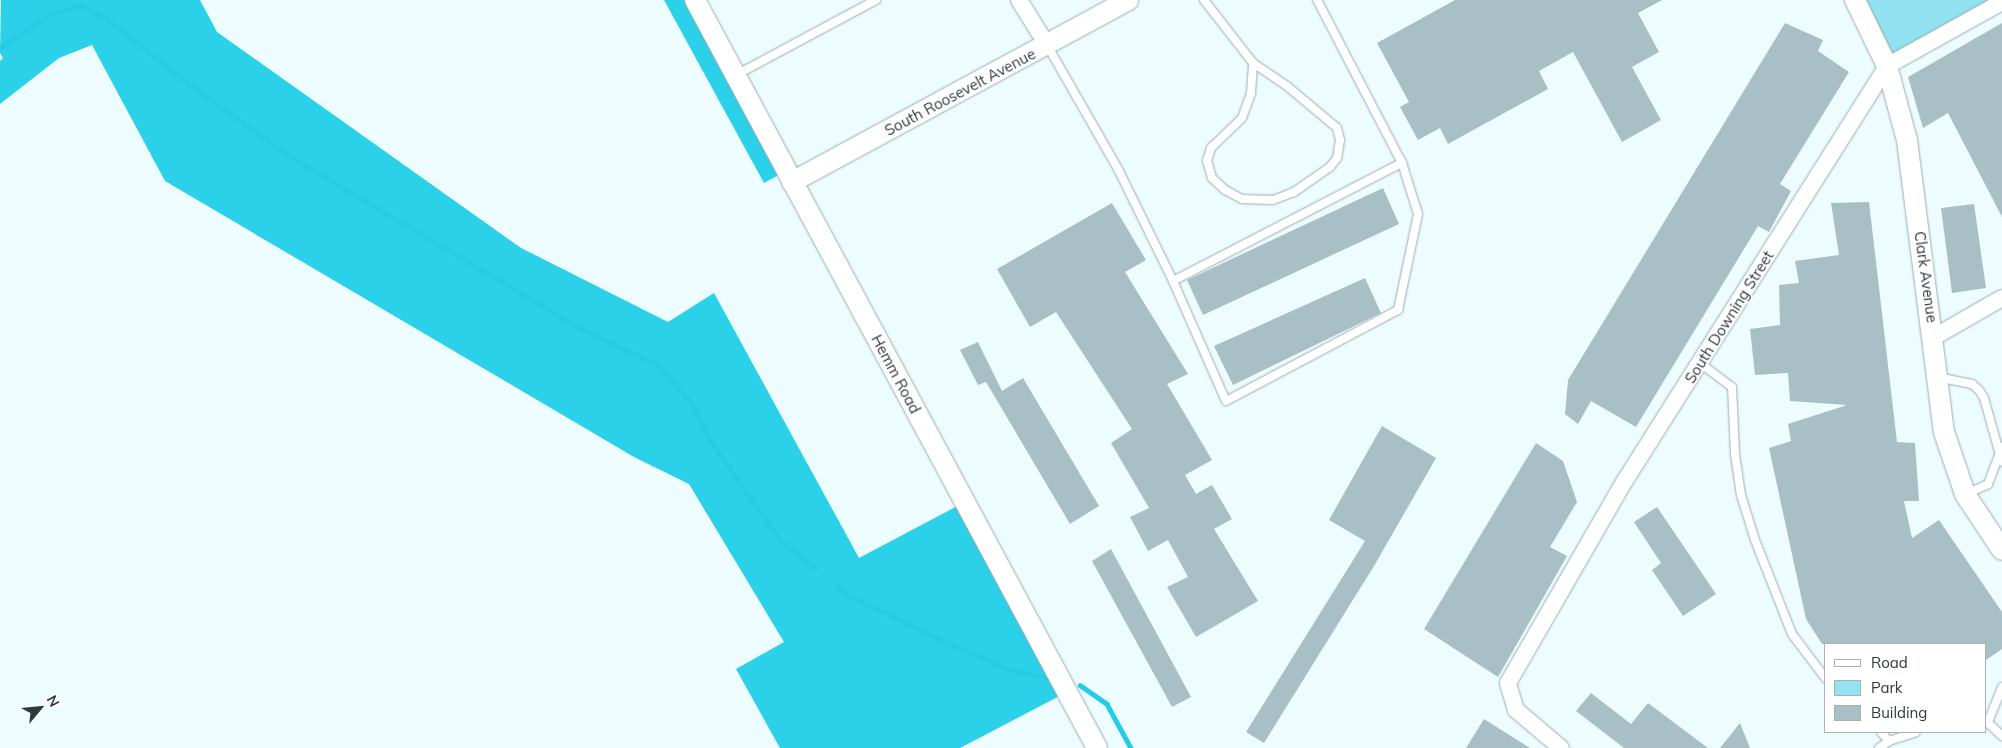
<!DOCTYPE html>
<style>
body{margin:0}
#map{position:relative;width:2002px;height:748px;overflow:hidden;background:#edfcff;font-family:Mulish,sans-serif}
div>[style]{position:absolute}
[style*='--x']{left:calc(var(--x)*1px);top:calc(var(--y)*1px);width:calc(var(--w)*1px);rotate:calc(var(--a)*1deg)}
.green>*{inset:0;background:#92e2f1}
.forest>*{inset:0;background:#2bd0e9}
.stream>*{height:4.5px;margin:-2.25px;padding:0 2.25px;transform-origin:2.25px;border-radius:2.25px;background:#24cde5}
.building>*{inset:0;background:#a8c0c5}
.roads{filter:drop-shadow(0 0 1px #98afb4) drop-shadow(0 0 1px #98afb4)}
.service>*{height:8px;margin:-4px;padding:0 4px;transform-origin:4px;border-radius:4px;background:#fff}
.minor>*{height:16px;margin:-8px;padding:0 8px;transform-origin:8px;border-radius:8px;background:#fff}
.tertiary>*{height:20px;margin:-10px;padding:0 10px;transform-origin:10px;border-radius:10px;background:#fff}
span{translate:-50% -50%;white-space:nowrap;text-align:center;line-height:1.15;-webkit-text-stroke:4px #fff;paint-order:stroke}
.street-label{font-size:15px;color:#2f393a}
.legend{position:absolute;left:1824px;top:643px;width:162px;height:90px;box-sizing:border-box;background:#fff;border:1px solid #acb0b0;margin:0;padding:6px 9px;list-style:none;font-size:15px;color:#2f393a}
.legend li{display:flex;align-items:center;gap:10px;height:25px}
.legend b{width:25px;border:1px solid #acb0b0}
.north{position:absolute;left:15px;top:683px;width:50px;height:50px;-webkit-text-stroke:4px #fff;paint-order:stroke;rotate:62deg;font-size:14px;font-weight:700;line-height:20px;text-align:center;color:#2f393a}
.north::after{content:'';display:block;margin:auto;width:18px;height:22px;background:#2f393a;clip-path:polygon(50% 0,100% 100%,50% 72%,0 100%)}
</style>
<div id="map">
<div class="green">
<i style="clip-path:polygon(1855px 0,2002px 0,1887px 66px)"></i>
</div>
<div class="forest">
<i style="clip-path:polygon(1px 0,200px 0,217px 32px,521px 248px,668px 322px,714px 293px,859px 558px,965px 502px,1067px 692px,960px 748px,780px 748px,736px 669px,784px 642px,689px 484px,634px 457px,165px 181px,92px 45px,59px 58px,0 104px,0 61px,3px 58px,0 53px)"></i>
<i style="clip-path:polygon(664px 0,695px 0,786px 171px,764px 183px)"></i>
</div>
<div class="stream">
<i style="--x:0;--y:48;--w:63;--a:-33.9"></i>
<i style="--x:52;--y:13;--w:31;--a:-15"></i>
<i style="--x:82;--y:5;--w:31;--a:29"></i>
<i style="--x:109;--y:20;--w:97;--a:38.8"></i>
<i style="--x:185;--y:81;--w:130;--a:35.6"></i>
<i style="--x:291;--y:157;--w:340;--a:30.6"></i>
<i style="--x:584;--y:330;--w:77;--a:25.2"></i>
<i style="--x:654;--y:363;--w:50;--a:45.8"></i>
<i style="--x:689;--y:399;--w:40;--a:63.4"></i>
<i style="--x:707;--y:435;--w:126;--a:55.3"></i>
<i style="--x:779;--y:539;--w:46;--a:38.9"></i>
<i style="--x:837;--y:586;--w:16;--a:40"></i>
<i style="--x:849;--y:596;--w:103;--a:25.3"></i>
<i style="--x:942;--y:640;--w:72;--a:23.7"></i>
<i style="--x:1008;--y:669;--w:39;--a:12"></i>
<i style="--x:1080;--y:685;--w:33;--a:35"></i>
<i style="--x:1107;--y:704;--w:50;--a:61.4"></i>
</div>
<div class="building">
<i style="clip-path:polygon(1455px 0,1662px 0,1638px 13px,1659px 52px,1632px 67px,1661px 120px,1622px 142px,1573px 52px,1539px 71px,1548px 89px,1448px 144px,1440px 128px,1418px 140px,1400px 107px,1409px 102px,1377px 43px)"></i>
<i style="clip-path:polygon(1785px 23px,1823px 40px,1818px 51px,1849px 72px,1780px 184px,1791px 191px,1769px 232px,1758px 226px,1636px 427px,1591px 401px,1578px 424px,1565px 414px,1568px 380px)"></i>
<i style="clip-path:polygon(2002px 23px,2002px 217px,1948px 113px,1923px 128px,1908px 77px)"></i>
<i style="clip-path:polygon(1383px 188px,1399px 224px,1203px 315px,1187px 280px)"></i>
<i style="clip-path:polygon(1869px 202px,1897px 442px,1915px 443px,1919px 501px,1904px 501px,1912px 538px,1939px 520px,2002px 612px,2002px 649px,1986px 660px,1986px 644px,1822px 644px,1806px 619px,1769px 448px,1791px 441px,1788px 424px,1847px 405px,1790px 401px,1788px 373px,1755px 375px,1750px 329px,1780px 325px,1779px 285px,1799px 283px,1795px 261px,1839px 255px,1831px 203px)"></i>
<i style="clip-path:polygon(1112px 203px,1146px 260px,1125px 272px,1188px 374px,1167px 384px,1212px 460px,1185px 475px,1196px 494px,1212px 485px,1232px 519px,1214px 529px,1258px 601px,1196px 637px,1167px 587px,1188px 577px,1168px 540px,1148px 551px,1130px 517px,1149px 508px,1111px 443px,1132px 429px,1056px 312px,1030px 327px,997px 269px)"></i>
<i style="clip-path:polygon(1974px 204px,1986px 288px,1952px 293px,1941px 208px)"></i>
<i style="clip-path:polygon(1365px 278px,1381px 313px,1233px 385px,1214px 346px)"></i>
<i style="clip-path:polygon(978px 342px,1002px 391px,1023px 378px,1099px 506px,1070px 524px,986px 382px,978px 385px,960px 350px)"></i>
<i style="clip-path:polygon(1382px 426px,1436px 458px,1374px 566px,1264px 743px,1246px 732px,1365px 541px,1329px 520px)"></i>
<i style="clip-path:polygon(1536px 443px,1563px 461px,1577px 502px,1550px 547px,1567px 556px,1498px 677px,1424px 629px)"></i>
<i style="clip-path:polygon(1657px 507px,1716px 594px,1683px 616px,1652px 570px,1661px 563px,1634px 522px)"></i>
<i style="clip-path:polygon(1111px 549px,1191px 697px,1172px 707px,1092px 561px)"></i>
<i style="clip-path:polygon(1591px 693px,1631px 724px,1648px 703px,1708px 748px,1624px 748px,1576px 711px)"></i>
<i style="clip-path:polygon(1484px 719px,1530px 748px,1466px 748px)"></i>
<i style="clip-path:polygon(1740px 723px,1750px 748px,1720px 748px)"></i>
</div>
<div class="roads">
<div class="service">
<i style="--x:1204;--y:0;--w:80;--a:52.1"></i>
<i style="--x:1253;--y:63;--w:41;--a:34.1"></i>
<i style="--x:1287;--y:86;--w:65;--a:40"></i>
<i style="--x:1337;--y:128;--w:12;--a:76"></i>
<i style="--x:1340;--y:140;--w:18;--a:99"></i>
<i style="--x:1337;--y:158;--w:11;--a:128"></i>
<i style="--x:1330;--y:167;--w:44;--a:145.2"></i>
<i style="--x:1294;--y:192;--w:22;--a:159"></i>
<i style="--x:1273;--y:200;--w:31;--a:-178"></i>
<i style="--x:1242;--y:199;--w:19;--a:-152"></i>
<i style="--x:1225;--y:190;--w:18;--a:-137"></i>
<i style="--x:1212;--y:178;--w:18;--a:-106"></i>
<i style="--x:1207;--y:161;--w:14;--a:-73"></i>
<i style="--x:1211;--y:148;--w:43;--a:-44.1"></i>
<i style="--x:1242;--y:118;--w:27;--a:-70"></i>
<i style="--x:1251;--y:93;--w:30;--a:-86"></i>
<i style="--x:1047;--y:45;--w:143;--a:60.2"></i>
<i style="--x:1118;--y:169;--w:125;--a:63.8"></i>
<i style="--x:1173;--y:281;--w:258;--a:-27.3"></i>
<i style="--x:1402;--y:163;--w:184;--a:-117.5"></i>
<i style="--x:736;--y:75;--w:159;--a:-28.2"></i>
<i style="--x:1173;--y:281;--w:131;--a:66.2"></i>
<i style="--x:1226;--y:401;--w:195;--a:-27.9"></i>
<i style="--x:1398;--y:310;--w:98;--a:-78.2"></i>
<i style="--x:1418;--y:214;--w:53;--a:-107.4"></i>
<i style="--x:1700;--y:363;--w:40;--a:37"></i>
<i style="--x:1732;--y:387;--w:67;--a:87.4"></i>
<i style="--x:1735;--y:454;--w:41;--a:81.7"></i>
<i style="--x:1741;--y:495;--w:47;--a:72.7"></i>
<i style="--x:1755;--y:540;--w:101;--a:68.5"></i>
<i style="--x:1792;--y:634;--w:56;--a:52.9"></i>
<i style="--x:1938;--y:377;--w:35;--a:12"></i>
<i style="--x:1972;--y:384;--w:9;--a:41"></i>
<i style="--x:1979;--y:390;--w:9;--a:58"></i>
<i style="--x:1984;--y:398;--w:66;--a:74.3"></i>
<i style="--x:1966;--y:494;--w:24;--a:-24"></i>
<i style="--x:1988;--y:484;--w:40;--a:-69"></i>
<i style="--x:1986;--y:721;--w:22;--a:43"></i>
<i style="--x:1988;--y:722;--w:38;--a:-68"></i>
<i style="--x:1889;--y:741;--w:28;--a:-18"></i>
<i style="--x:1879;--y:748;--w:12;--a:-35"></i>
<i style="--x:1889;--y:741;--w:12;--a:-132"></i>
</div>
<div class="minor">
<i style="--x:1019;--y:0;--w:53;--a:58.1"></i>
<i style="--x:1934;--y:337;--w:78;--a:-29.8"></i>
<i style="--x:1561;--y:748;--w:59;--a:-139.8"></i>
<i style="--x:1516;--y:710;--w:28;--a:-107"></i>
<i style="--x:1508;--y:683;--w:236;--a:-60"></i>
<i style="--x:1626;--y:479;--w:489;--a:-57.7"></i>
<i style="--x:1887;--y:66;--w:132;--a:-29.1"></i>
</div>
<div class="tertiary">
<i style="--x:695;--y:0;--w:849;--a:61.74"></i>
<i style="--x:1855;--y:0;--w:73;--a:64.1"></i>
<i style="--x:1887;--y:66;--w:77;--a:74.9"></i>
<i style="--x:1907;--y:140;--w:294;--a:82.8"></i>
<i style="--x:1944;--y:432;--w:65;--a:71.3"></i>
<i style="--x:1965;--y:494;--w:67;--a:56.5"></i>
<i style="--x:792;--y:182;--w:382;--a:-28.4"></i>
</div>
</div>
<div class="street-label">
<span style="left:960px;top:92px;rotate:-28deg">South Roosevelt Avenue</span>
<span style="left:1926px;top:277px;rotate:82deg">Clark Avenue</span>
<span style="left:1729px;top:317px;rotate:-58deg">South Downing Street</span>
<span style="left:896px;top:374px;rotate:62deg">Hemm Road</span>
</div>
<ul class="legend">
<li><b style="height:6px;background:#fff"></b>Road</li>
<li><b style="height:14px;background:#92e2f1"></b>Park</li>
<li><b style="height:14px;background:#a8c0c5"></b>Building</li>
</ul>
<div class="north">N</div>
</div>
